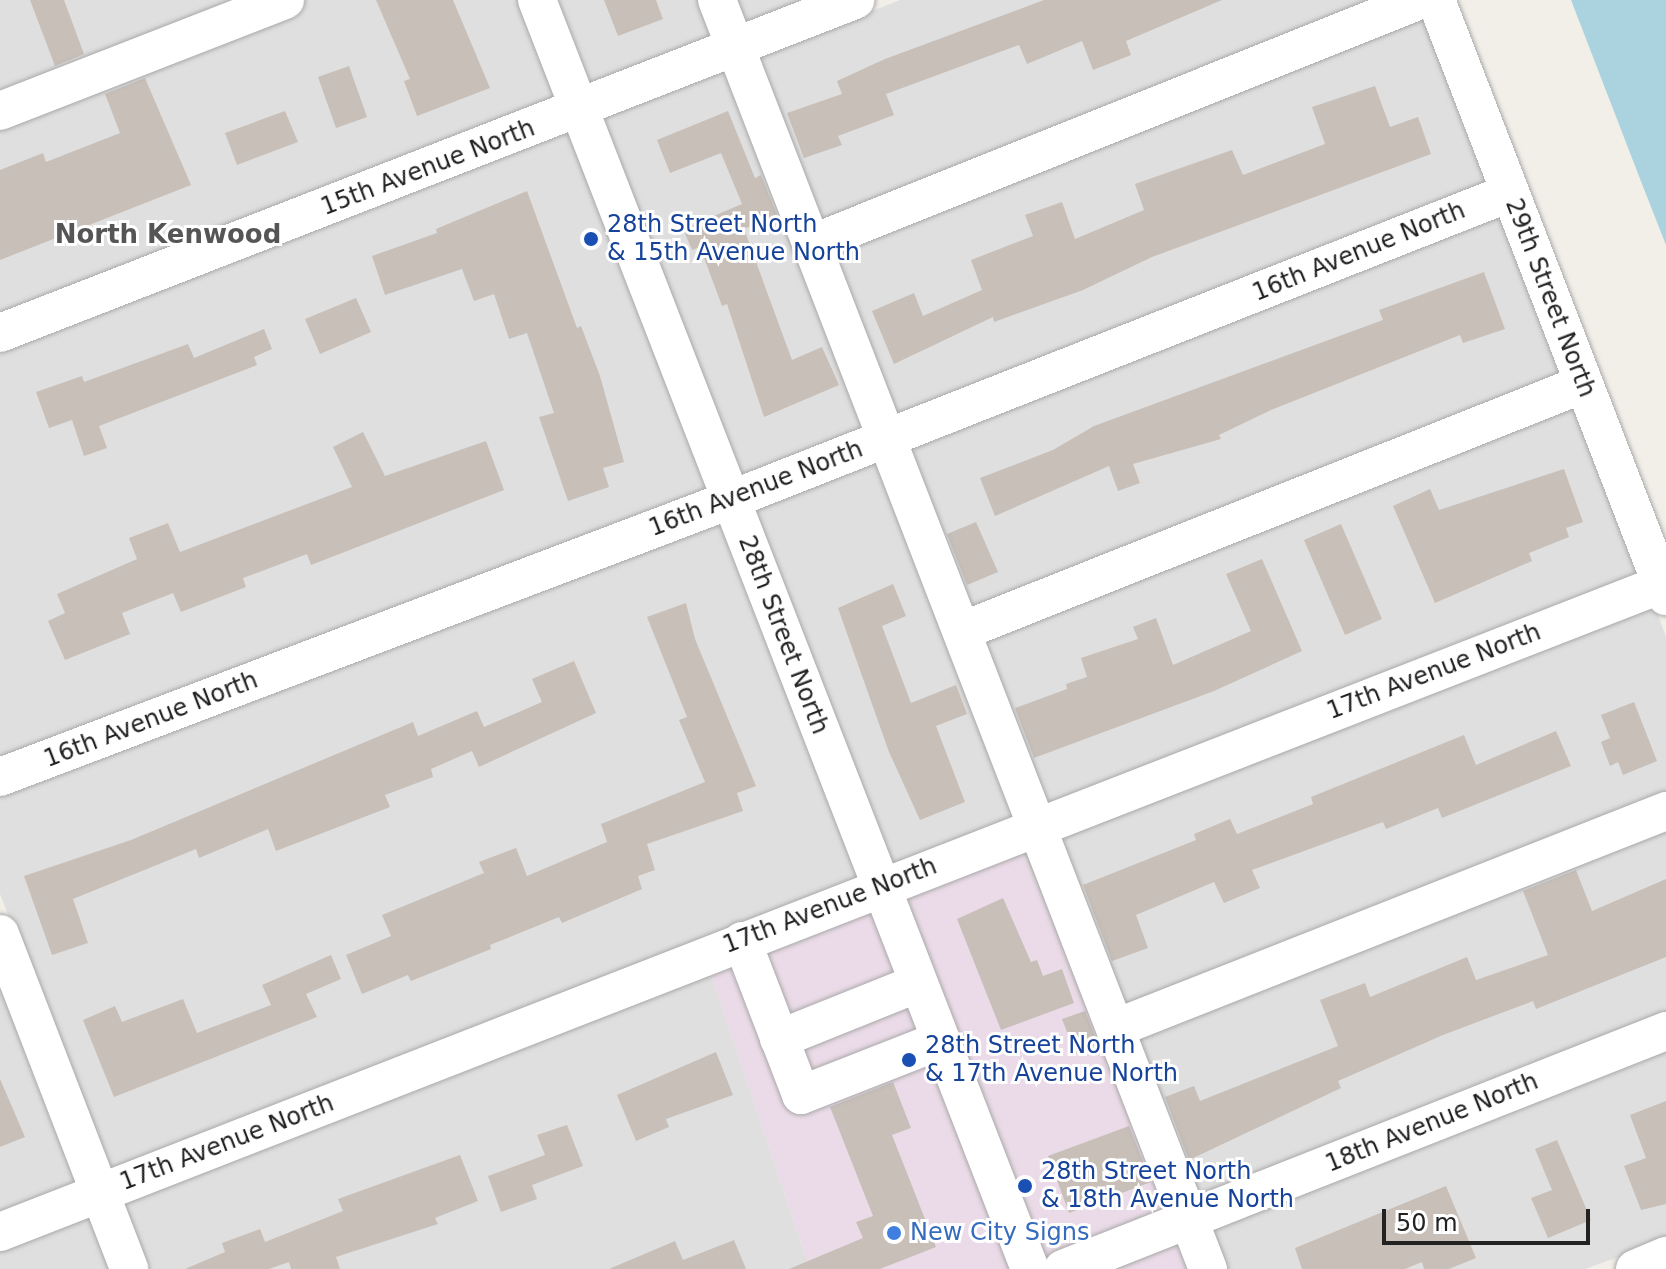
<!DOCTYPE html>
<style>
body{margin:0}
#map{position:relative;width:1666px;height:1269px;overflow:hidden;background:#f2efe9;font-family:"DejaVu Sans",sans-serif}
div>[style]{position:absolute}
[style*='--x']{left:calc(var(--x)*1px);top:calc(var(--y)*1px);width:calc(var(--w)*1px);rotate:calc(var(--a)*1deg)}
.residential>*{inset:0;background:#e0dfdf}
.industrial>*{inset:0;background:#ebdbe8}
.water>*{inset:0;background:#aad3df}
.building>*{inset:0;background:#c7bfb8}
.roads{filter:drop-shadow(0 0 2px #a9a9a9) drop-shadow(0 0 2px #a9a9a9)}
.minor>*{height:38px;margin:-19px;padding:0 19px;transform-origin:19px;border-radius:19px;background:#fff}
.dots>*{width:22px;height:22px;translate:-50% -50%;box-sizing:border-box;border:4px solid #fff;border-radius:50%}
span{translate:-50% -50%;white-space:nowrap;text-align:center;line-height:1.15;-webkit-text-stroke:6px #fff;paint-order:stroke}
.street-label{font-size:24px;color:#222}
.transit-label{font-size:24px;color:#164399}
.left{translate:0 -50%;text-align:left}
.shop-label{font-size:24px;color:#366cbe}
.neighbourhood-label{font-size:26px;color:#555;font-weight:700}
.scale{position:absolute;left:1382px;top:1209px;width:208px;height:36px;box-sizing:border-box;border:4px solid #222;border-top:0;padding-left:10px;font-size:24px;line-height:28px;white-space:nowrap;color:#222;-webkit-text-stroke:6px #fff;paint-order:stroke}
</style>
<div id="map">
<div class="residential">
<i style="clip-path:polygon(0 0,522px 0,561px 100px,0 316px)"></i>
<i style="clip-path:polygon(553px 0,812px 0,588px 90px)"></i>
<i style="clip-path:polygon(900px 0,1420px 0,1490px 183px,738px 480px,599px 120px)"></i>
<i style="clip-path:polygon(572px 130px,711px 491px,0 760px,0 350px)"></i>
<i style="clip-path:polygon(1501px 214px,1642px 574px,888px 866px,749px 510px)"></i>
<i style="clip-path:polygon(722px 521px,862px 876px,107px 1173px,0 894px,0 794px)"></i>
<i style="clip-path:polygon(1654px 604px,1666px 637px,1666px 1013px,1175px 1207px,1021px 849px)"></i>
<i style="clip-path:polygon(710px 971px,810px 1269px,144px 1269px,119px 1203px)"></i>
<i style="clip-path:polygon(0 974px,80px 1183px,0 1215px)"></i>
<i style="clip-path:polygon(1666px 1048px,1666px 1240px,1585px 1269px,1202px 1269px,1188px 1237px)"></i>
<i style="clip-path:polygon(92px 1213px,113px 1269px,0 1269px,0 1250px)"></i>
</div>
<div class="industrial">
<i style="clip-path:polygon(1021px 849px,1175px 1207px,1042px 1260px,900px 896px)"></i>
<i style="clip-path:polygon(874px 906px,1014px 1269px,810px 1269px,710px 971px)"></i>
<i style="clip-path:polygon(1188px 1237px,1202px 1269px,1107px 1269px)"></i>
</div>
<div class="water">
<i style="clip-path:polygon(1571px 0,1666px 0,1666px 245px,1642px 184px)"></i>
</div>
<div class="building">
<i style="clip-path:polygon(30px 0,64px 0,84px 54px,55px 66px)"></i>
<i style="clip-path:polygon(376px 0,453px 0,490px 88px,417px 116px,404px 81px,410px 79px)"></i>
<i style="clip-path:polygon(604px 0,656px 0,663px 19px,618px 36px)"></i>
<i style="clip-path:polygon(1044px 0,1222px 0,1126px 41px,1131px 55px,1093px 70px,1082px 41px,1027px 64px,1019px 45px,886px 94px,894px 115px,838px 136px,842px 145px,804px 158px,787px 113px,842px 94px,837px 81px,885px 59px)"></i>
<i style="clip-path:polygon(349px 66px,367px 117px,336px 128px,318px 77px)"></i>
<i style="clip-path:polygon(145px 78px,191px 185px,0 260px,0 170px,43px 153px,46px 162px,120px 133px,105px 94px)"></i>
<i style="clip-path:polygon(1375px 86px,1390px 127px,1418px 117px,1431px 154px,1152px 257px,1083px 290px,994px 322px,993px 317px,894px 364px,872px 311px,914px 293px,923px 316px,982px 290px,971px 260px,1033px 236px,1025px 215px,1062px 202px,1075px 239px,1144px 210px,1135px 184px,1232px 150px,1243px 175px,1325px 144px,1312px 107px)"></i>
<i style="clip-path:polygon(285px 111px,298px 142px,237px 165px,225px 133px)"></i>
<i style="clip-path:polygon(728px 111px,755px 178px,761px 175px,777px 215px,744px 229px,792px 360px,822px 347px,839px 385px,764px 417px,727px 304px,722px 306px,700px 247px,692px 250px,683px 229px,742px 204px,721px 153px,670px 173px,657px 140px)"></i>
<i style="clip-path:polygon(527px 191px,577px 328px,581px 326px,600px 376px,624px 462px,603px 468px,609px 487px,568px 501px,539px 417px,554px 413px,527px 333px,509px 339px,494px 294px,474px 301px,462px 269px,385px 295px,372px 256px,437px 233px,436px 229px)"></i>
<i style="clip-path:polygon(1484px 272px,1505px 329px,1463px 343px,1460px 335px,1271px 410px,1219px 435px,1221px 439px,1133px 464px,1140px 483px,1118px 491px,1109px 466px,995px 516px,980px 478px,1053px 450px,1094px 426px,1383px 320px,1379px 310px)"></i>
<i style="clip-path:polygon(356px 298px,371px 332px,320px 354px,305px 319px)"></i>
<i style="clip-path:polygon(264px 329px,272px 349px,254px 357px,257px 365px,99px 426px,107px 448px,84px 456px,72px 420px,49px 428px,36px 392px,82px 376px,84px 382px,188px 344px,194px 358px)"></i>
<i style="clip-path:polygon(363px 432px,385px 476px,486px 441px,504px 490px,311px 565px,307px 554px,243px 578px,246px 587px,181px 612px,173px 593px,122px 613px,130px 634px,65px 660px,48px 621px,65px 613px,57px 594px,137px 559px,129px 538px,168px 523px,180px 552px,352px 487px,333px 447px)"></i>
<i style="clip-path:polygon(1564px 469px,1583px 522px,1566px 528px,1569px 537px,1529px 553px,1532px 561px,1435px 603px,1393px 506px,1430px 489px,1439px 510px)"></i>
<i style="clip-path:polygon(976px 522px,998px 572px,967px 585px,947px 534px)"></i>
<i style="clip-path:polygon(1341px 524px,1382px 619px,1345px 635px,1304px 540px)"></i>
<i style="clip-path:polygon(1262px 559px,1302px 651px,1214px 691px,1034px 758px,1015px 708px,1067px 689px,1066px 684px,1087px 677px,1081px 658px,1138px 639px,1133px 627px,1156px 618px,1173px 665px,1251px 631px,1226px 574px)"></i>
<i style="clip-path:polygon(893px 584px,906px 616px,882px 626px,911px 703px,956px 685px,967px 714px,936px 726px,965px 802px,920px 820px,889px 752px,838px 608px)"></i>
<i style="clip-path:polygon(686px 603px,695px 639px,756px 786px,737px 793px,743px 811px,647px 844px,655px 870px,638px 876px,642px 889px,562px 923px,559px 917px,490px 945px,491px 949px,411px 981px,408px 975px,362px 994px,346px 955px,391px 936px,382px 915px,484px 873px,479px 862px,516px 848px,527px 876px,607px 842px,601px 824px,705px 782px,679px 720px,687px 717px,647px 617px)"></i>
<i style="clip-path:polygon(574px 661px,596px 713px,479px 767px,472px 751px,431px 769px,433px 777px,385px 795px,390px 807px,276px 851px,268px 829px,199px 858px,196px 849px,73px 899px,88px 943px,52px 955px,24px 876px,131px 840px,413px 722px,418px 736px,477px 711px,484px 727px,542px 702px,532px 679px)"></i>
<i style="clip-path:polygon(1634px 702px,1657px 761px,1623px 775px,1618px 762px,1610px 766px,1601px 742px,1610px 738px,1601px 715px)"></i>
<i style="clip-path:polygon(1556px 731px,1571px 766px,1442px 818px,1438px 808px,1386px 829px,1383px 822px,1252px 870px,1260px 888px,1224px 903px,1214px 882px,1136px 915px,1148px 948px,1112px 961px,1083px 885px,1196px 840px,1194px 834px,1230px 819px,1237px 834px,1313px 804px,1311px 797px,1464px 735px,1476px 765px)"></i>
<i style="clip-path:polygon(1576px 870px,1592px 911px,1666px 879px,1666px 957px,1536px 1009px,1533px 1001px,1443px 1035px,1338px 1081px,1341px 1088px,1189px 1160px,1165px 1097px,1194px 1086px,1200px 1101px,1338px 1046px,1320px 1000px,1365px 983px,1370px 997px,1467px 957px,1476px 980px,1548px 955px,1523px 891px)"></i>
<i style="clip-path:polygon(1003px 898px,1031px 962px,1037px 960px,1043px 976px,1062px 969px,1074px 1003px,1001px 1030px,957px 919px)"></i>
<i style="clip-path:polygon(331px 955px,341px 979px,306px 994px,317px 1017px,114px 1097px,83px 1020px,115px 1006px,122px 1022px,183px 999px,197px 1033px,271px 1005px,262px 985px)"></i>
<i style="clip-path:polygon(1085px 1011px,1098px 1044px,1075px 1053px,1062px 1019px)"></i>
<i style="clip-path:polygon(716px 1052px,733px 1095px,666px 1119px,669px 1127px,636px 1141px,617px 1095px)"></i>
<i style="clip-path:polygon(0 1079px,25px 1137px,0 1147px)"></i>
<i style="clip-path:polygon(893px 1082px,911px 1128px,892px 1135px,936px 1247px,880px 1269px,789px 1269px,863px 1238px,856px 1222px,873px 1216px,830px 1107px)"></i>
<i style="clip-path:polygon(1666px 1101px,1666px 1204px,1641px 1210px,1624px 1166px,1646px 1158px,1630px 1115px)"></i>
<i style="clip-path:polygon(567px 1125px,583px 1166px,532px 1185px,537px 1199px,501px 1212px,488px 1176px,545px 1155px,537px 1135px)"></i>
<i style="clip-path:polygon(1129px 1126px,1151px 1182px,1069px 1213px,1048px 1156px)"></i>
<i style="clip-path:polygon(1557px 1140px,1591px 1220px,1548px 1238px,1531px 1198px,1552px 1190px,1535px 1149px)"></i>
<i style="clip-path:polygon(460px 1155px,478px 1201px,435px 1218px,438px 1224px,336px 1257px,340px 1269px,291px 1269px,289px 1262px,269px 1269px,185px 1269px,225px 1252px,222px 1243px,260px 1229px,265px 1242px,343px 1211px,338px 1199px)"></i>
<i style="clip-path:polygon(1446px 1186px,1476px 1258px,1449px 1269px,1424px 1269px,1422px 1262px,1405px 1269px,1302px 1269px,1295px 1248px)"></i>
<i style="clip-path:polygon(734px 1240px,746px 1269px,609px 1269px,675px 1241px,683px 1260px)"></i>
</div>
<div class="roads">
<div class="minor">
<i style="--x:537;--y:0;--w:1361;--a:68.77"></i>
<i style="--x:717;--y:0;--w:1361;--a:68.85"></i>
<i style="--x:1436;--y:0;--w:639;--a:68.9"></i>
<i style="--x:0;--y:111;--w:306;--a:-21.3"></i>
<i style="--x:811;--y:244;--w:656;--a:-21.83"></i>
<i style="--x:0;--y:333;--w:918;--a:-21.28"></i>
<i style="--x:962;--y:631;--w:668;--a:-21.69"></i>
<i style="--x:0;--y:777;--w:781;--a:-20.78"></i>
<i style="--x:730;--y:500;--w:837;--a:-21.51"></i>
<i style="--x:0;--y:934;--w:359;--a:68.9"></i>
<i style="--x:742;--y:941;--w:165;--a:69"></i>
<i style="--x:801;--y:1095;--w:150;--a:-21.4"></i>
<i style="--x:1116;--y:1028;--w:591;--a:-21.53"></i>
<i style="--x:779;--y:1039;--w:150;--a:-21.9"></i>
<i style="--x:0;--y:1232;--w:1784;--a:-21.3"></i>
<i style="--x:1063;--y:1269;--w:648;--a:-21.54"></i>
<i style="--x:1635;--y:1269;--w:34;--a:-23"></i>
</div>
</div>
<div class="dots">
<i style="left:591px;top:239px;background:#1a4fb4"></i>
<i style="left:909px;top:1060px;background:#1a4fb4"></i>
<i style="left:1025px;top:1186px;background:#1a4fb4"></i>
<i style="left:894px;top:1233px;background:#3f7fe0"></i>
</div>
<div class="street-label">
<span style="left:428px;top:168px;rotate:-21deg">15th Avenue North</span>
<span style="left:1359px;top:252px;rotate:-22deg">16th Avenue North</span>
<span style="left:1550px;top:298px;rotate:69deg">29th Street North</span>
<span style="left:756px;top:489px;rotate:-21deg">16th Avenue North</span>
<span style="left:783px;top:635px;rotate:69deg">28th Street North</span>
<span style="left:1434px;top:672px;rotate:-21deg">17th Avenue North</span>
<span style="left:151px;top:720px;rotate:-21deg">16th Avenue North</span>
<span style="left:830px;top:906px;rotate:-21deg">17th Avenue North</span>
<span style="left:1432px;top:1123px;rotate:-22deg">18th Avenue North</span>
<span style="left:227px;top:1143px;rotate:-21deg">17th Avenue North</span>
</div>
<div class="transit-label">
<span class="left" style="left:607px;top:239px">28th Street North<br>&amp; 15th Avenue North</span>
<span class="left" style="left:925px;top:1060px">28th Street North<br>&amp; 17th Avenue North</span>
<span class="left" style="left:1041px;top:1186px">28th Street North<br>&amp; 18th Avenue North</span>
</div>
<div class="shop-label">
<span class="left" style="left:910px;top:1233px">New City Signs</span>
</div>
<div class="neighbourhood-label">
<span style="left:168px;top:235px">North Kenwood</span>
</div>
<div class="scale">50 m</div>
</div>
